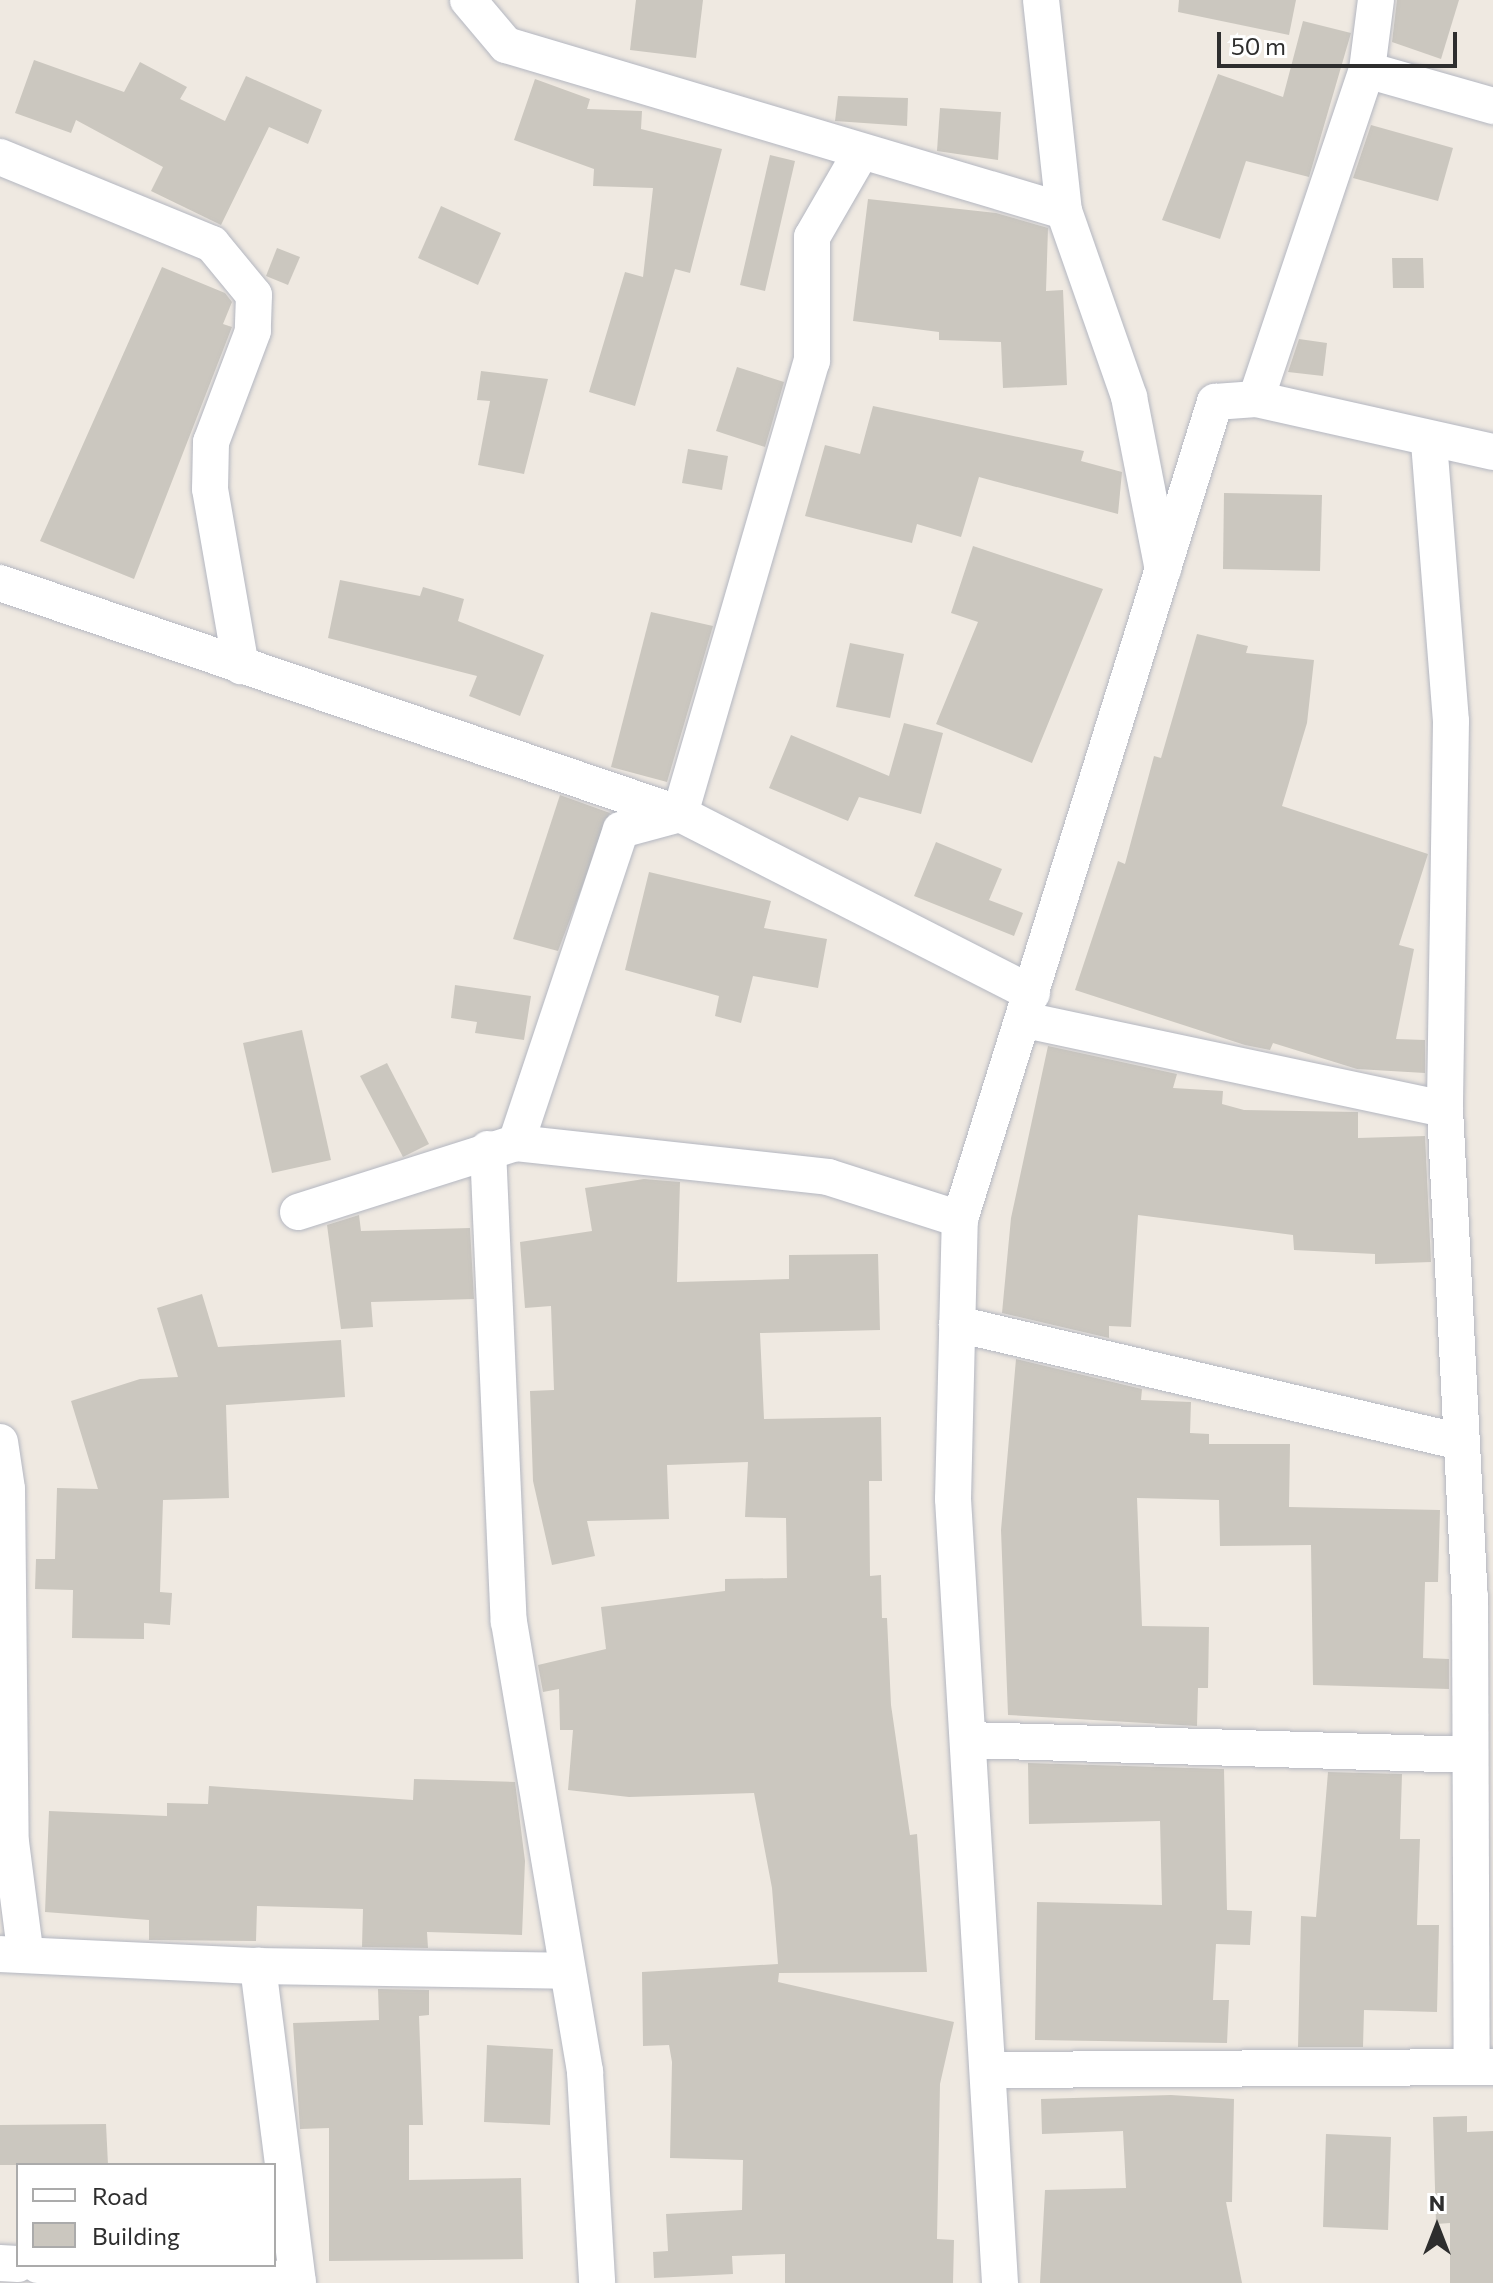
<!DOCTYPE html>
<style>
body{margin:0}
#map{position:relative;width:1493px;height:2283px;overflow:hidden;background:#efe9e1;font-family:Commissioner,sans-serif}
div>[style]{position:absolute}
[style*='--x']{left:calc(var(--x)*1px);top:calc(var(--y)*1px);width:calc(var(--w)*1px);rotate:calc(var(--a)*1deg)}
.building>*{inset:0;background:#cbc7bf}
.roads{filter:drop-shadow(0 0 2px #b4b7c1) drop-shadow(0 0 2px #b4b7c1)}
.street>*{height:36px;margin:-18px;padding:0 18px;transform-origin:18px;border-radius:18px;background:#fff}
span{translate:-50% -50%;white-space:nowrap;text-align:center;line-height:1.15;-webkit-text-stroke:8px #fff;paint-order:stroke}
.legend{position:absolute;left:16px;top:2163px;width:260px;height:104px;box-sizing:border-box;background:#fff;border:2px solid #ababab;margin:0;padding:10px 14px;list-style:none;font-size:24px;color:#2e2e2e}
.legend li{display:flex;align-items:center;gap:16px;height:40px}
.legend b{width:40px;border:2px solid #ababab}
.north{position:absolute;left:1397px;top:2187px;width:80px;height:80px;-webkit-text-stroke:6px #fff;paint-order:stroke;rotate:0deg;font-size:22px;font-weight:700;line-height:32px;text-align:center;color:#2e2e2e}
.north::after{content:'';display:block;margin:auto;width:28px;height:36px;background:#2e2e2e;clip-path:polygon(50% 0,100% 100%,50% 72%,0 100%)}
.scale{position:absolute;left:1217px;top:32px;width:240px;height:36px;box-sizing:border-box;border:4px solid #2e2e2e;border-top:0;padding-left:10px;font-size:24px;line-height:28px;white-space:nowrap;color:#2e2e2e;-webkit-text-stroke:6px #fff;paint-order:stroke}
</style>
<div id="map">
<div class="building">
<i style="clip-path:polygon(636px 0,703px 0,696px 58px,630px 50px)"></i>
<i style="clip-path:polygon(1179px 0,1296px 0,1289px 35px,1178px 12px)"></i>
<i style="clip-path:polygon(1397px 0,1459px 0,1441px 59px,1392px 42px)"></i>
<i style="clip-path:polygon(1303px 21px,1351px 33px,1309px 177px,1246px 161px,1220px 239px,1162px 220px,1218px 74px,1283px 97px)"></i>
<i style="clip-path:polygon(34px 60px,124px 92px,140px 62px,187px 87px,180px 99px,225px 121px,246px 76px,322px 110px,308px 144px,269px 127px,221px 225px,151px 191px,163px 167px,76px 120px,71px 133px,15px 113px)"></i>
<i style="clip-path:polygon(535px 79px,590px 99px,587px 109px,642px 111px,641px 129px,722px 149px,690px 273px,675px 269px,635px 406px,589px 392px,625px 272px,643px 277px,653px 188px,593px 186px,594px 169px,514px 140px)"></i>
<i style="clip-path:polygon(838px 96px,908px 98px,907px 126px,835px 121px)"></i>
<i style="clip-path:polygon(940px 108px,1001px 112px,998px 160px,937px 151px)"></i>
<i style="clip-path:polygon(1371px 125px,1453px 148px,1438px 201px,1353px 178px)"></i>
<i style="clip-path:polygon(770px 155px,795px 161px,765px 291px,740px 285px)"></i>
<i style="clip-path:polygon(868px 199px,996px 213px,1048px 228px,1046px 291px,1063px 290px,1067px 385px,1003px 388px,1001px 342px,939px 340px,939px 332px,853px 321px)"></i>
<i style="clip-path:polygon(441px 206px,501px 233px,478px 285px,418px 258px)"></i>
<i style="clip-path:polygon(277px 248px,300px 257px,288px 285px,266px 276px)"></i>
<i style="clip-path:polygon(1392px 258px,1423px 258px,1424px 288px,1393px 288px)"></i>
<i style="clip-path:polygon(162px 267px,225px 293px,232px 302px,223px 324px,232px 327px,134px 579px,40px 541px)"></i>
<i style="clip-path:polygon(1299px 339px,1327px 343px,1323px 376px,1288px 372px)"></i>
<i style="clip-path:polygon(737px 367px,784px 382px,765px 447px,716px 431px)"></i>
<i style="clip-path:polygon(481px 371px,548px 379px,524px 474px,478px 465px,490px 401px,477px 400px)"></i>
<i style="clip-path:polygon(873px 406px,1084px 451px,1081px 461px,1122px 472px,1118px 514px,979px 477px,961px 537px,917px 524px,912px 543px,805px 516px,825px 445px,860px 454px)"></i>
<i style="clip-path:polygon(688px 449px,728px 456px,722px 490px,682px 483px)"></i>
<i style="clip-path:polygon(1224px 493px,1322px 495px,1320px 571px,1223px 569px)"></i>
<i style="clip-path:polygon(973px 546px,1103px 589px,1032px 763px,936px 724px,978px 622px,951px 613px)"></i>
<i style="clip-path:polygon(340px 580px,420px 596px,423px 587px,464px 599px,458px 621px,544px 655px,520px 716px,469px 696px,477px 676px,328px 638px)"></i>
<i style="clip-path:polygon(651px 612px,713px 626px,667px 782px,611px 767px)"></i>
<i style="clip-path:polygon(1197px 634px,1248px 646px,1246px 653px,1314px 660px,1307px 723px,1282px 806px,1428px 854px,1399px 945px,1414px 949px,1396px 1039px,1425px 1040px,1425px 1073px,1357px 1069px,1273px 1043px,1270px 1050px,1245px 1045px,1075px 990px,1118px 861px,1125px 864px,1154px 756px,1161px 758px)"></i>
<i style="clip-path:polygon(850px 643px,904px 654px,890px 718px,836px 707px)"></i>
<i style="clip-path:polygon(904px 723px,943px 733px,921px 814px,859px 797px,848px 821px,769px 788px,791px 735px,889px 776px)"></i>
<i style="clip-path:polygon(560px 795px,610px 813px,558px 951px,513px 939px)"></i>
<i style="clip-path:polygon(936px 842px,1002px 869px,989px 900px,1023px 913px,1014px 936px,914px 896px)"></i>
<i style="clip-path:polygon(649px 872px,771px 901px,764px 928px,827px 939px,818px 988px,753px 976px,741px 1023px,715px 1016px,719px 996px,625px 970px)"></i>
<i style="clip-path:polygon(455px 985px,531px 996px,524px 1040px,475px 1033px,477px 1022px,451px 1018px)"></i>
<i style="clip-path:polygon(302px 1030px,331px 1160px,272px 1173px,243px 1043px)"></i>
<i style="clip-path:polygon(1048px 1046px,1177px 1074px,1173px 1088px,1223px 1091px,1222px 1104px,1244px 1110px,1358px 1112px,1358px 1138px,1425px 1136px,1431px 1262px,1375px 1264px,1375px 1254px,1294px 1250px,1293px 1235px,1138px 1215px,1131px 1327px,1109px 1326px,1109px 1338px,1002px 1313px,1011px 1218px)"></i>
<i style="clip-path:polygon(387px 1063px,429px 1144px,403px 1157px,360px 1076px)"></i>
<i style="clip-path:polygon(644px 1179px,680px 1182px,677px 1282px,789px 1279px,789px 1255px,878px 1254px,880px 1330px,760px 1333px,764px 1419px,881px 1417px,882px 1481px,869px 1481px,870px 1576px,881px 1575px,882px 1618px,887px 1618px,891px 1705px,910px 1835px,917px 1834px,927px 1972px,779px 1973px,778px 1982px,954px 2022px,940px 2084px,937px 2239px,954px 2240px,953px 2283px,785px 2283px,785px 2254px,732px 2256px,733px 2274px,654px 2278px,653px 2252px,668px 2251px,666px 2214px,742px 2210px,743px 2160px,670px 2158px,672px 2062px,669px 2045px,643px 2046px,642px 1972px,778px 1964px,772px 1888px,754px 1793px,629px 1797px,568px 1790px,573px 1730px,560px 1730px,559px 1689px,543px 1692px,538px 1665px,606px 1649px,601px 1607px,725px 1591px,725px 1579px,787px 1578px,786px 1518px,745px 1517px,748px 1462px,667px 1465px,669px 1519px,587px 1521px,595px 1556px,552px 1565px,533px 1481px,530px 1391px,554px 1390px,551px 1306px,525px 1308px,520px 1242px,592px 1231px,585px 1188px)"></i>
<i style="clip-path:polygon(359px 1215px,361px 1231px,470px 1228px,474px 1299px,371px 1302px,373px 1327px,341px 1329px,327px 1225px)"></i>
<i style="clip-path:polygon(202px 1294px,218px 1347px,341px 1340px,345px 1397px,226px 1405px,229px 1498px,163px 1500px,160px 1592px,172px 1593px,170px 1625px,144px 1623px,144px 1639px,72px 1638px,73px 1590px,35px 1589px,36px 1559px,55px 1559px,57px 1488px,98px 1489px,71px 1401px,140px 1379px,178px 1377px,157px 1308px)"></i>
<i style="clip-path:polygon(1016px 1359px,1142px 1389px,1141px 1400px,1191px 1402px,1190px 1433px,1209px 1434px,1209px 1444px,1290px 1444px,1289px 1507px,1440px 1510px,1438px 1582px,1425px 1582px,1423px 1658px,1449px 1659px,1449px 1689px,1313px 1685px,1311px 1545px,1220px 1546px,1219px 1500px,1137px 1498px,1142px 1626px,1209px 1627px,1208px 1688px,1198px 1688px,1197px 1726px,1008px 1715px,1001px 1530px)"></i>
<i style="clip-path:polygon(1028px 1763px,1224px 1769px,1227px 1910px,1252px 1911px,1250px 1945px,1216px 1944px,1213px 2000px,1229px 2000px,1227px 2043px,1035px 2040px,1037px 1902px,1162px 1905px,1160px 1821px,1029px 1824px)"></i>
<i style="clip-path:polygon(1328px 1772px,1402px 1774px,1400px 1839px,1420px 1839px,1417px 1925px,1439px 1925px,1437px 2012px,1364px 2010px,1363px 2047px,1298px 2047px,1301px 1916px,1316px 1917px)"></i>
<i style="clip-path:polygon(414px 1779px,515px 1782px,525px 1861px,522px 1935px,427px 1932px,428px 1948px,362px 1947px,363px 1909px,257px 1906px,256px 1941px,149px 1940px,149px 1920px,45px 1912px,49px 1811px,167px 1816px,167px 1803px,208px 1804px,209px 1786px,413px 1800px)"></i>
<i style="clip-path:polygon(378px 1989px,429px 1990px,429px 2015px,419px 2016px,423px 2125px,409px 2125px,409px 2180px,521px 2178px,523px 2259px,329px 2261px,329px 2128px,300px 2129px,293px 2023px,379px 2020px)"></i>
<i style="clip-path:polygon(487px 2045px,553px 2049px,550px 2125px,484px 2122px)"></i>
<i style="clip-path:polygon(1171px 2095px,1234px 2099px,1232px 2202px,1226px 2202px,1242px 2283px,1040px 2283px,1045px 2190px,1126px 2188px,1123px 2131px,1042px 2134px,1041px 2099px)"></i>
<i style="clip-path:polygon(1467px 2116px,1467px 2132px,1493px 2131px,1493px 2283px,1450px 2283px,1450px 2223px,1436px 2224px,1433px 2117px)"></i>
<i style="clip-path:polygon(106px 2124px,108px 2165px,0 2165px,0 2125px)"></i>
<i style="clip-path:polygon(1326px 2134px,1391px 2137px,1388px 2230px,1323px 2227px)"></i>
</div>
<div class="roads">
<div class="street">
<i style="--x:468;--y:0;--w:59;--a:49.8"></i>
<i style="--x:506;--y:45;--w:582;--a:16.57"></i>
<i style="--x:1041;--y:0;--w:212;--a:83.8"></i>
<i style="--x:1064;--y:211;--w:197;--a:70.7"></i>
<i style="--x:1129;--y:397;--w:176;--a:78.9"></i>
<i style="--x:1367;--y:70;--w:131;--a:15.9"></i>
<i style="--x:0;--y:157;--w:229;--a:22.3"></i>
<i style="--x:212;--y:244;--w:66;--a:50.5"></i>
<i style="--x:254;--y:295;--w:36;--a:92"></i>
<i style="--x:253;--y:331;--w:119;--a:110.7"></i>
<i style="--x:211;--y:442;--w:47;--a:91.2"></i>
<i style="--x:210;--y:489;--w:180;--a:80.1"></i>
<i style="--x:1256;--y:399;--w:347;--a:-71.4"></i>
<i style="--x:1367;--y:70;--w:71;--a:-82.7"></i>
<i style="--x:1429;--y:442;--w:280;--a:85.5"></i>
<i style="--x:1451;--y:721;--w:388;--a:90.9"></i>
<i style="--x:1445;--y:1109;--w:488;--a:87.1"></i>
<i style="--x:1470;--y:1596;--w:469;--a:89.8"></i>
<i style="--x:0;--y:583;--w:718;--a:18.76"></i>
<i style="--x:680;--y:814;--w:395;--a:27"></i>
<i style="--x:1025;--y:1020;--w:429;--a:12"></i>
<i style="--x:516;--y:1143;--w:330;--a:-71.5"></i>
<i style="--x:621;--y:830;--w:61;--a:-15.2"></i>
<i style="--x:680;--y:814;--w:472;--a:-73.8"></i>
<i style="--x:812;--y:361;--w:124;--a:-90"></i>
<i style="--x:812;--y:237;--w:98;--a:-60"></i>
<i style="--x:488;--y:1149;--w:473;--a:87.5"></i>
<i style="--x:509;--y:1622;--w:456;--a:80.4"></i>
<i style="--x:585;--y:2072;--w:211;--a:86.7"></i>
<i style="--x:298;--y:1212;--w:229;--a:-17.6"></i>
<i style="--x:516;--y:1143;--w:314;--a:6.2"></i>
<i style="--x:828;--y:1177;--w:139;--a:17.7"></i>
<i style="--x:957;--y:1324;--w:518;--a:13.18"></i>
<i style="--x:0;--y:1442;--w:48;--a:81.5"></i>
<i style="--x:7;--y:1489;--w:353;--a:89.4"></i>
<i style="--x:11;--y:1842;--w:109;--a:82.6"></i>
<i style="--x:969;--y:1740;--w:498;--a:1.7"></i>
<i style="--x:0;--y:1954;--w:258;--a:2.7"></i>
<i style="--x:991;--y:2070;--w:502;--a:-0.34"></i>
<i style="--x:0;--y:2263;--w:18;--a:3"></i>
<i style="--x:38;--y:2265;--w:260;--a:3.3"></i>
<i style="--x:298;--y:2283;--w:320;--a:-97.2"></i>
<i style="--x:258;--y:1966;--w:306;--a:0.9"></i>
<i style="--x:1000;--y:2283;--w:785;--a:-93.43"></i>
<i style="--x:953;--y:1499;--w:280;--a:-88.6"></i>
<i style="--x:960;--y:1219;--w:856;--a:-72.67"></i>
<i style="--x:1215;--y:402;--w:41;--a:-4.2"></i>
<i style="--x:1256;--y:399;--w:243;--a:12.6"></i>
</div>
</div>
<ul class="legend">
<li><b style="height:10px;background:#fff"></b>Road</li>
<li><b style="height:22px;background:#cbc7bf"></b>Building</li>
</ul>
<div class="north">N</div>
<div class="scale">50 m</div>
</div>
